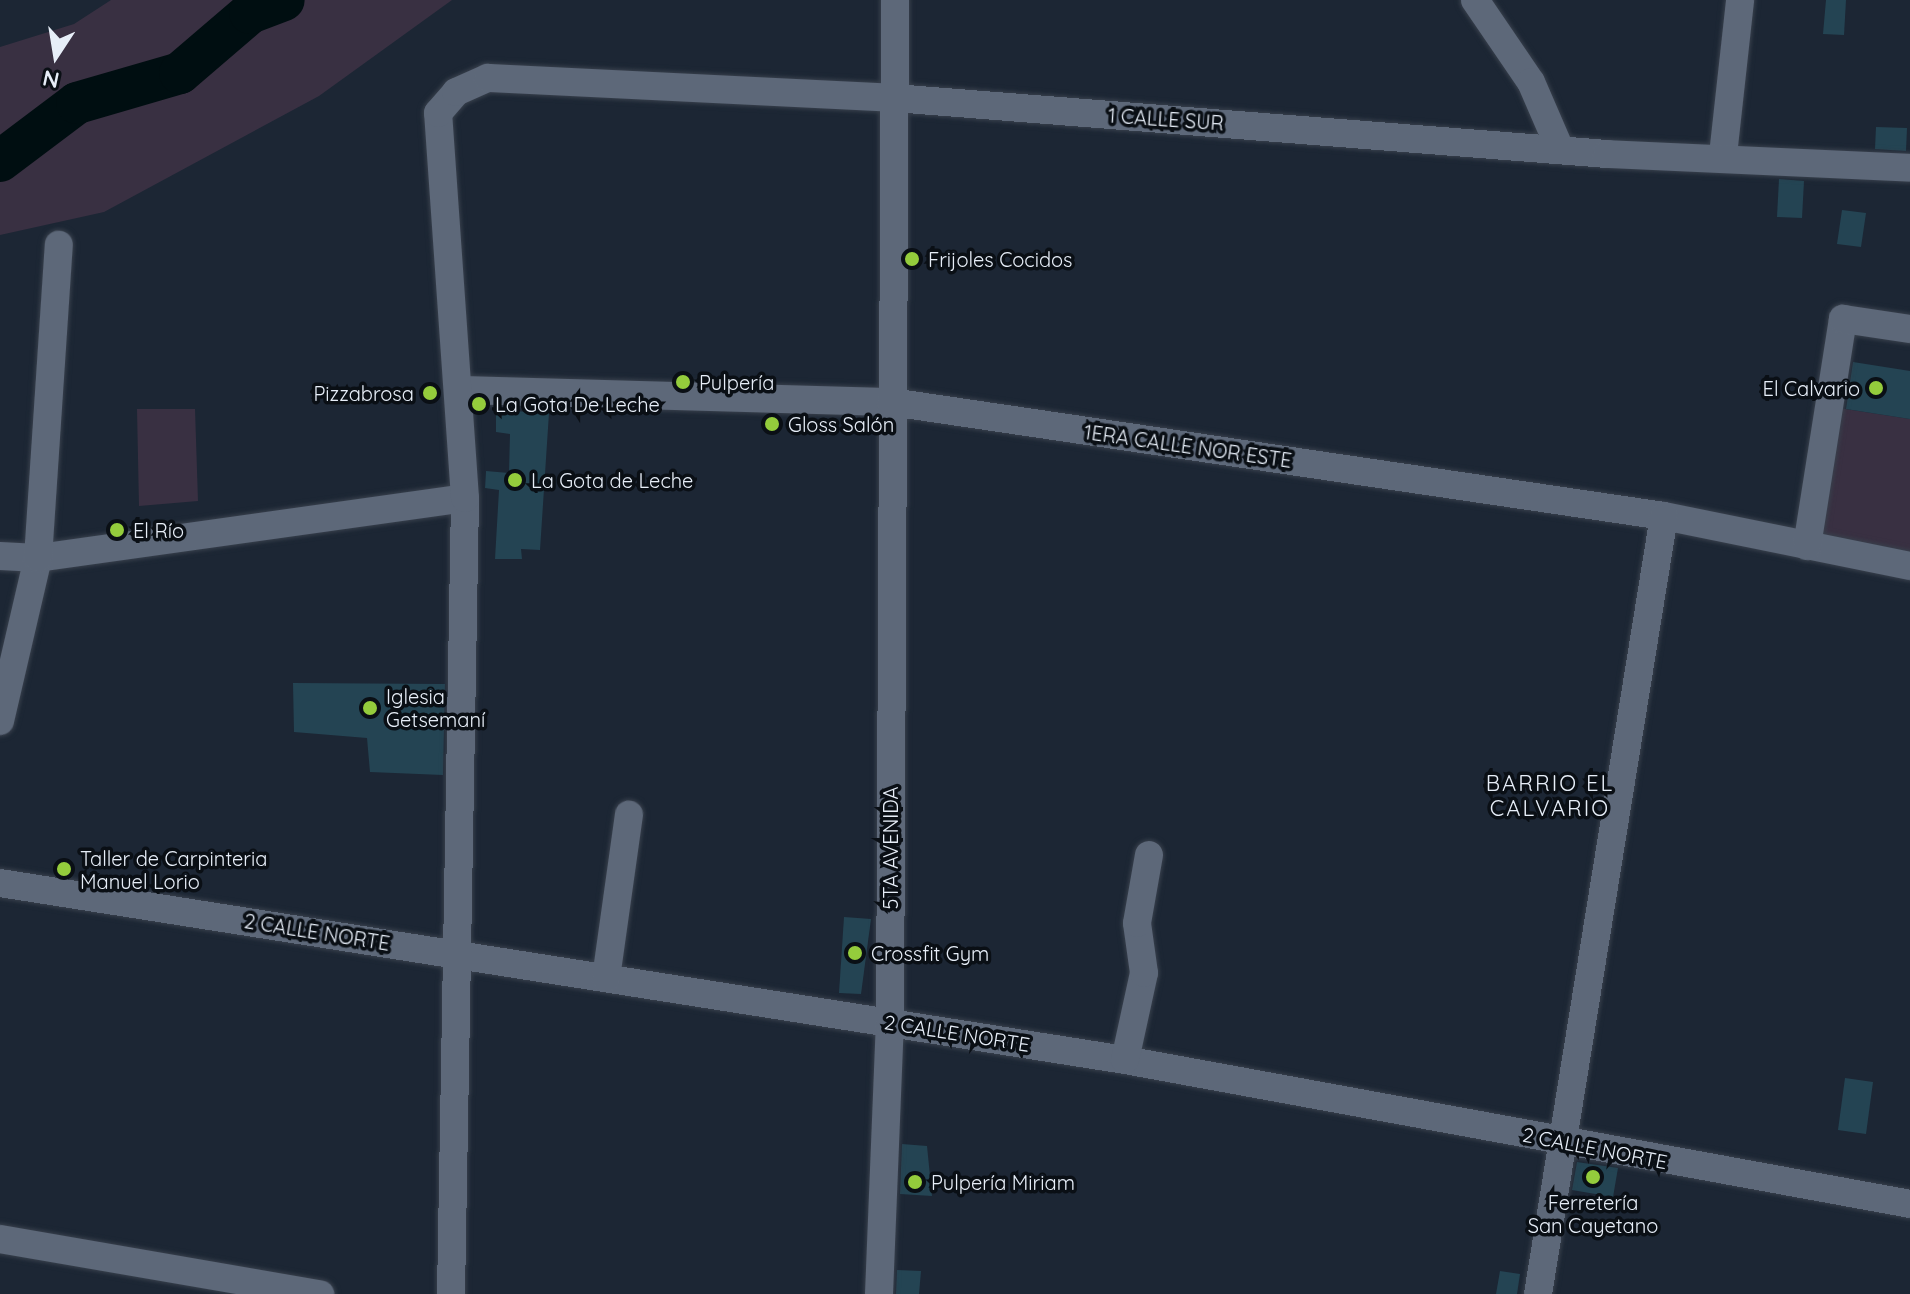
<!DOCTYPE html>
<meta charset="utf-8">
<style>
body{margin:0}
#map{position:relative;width:1910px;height:1294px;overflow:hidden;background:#1c2634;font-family:Quicksand,sans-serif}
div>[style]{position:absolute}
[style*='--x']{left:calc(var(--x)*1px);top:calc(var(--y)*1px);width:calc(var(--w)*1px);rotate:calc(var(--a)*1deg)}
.green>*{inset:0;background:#393042}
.river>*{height:42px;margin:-21px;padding:0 21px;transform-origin:21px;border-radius:21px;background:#000e11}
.building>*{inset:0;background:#244453}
.roads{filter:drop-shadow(0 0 2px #38404c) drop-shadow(0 0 2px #38404c)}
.minor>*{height:28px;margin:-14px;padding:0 14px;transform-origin:14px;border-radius:14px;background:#5d6879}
.dots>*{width:22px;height:22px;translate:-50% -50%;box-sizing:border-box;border:4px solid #0a0f15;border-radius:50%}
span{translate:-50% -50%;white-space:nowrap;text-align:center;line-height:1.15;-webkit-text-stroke:7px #0a0f15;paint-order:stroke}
.street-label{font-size:20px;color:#e7eef8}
.poi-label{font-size:20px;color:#e7eef8}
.left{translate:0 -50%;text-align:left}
.right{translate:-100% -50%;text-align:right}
.neighbourhood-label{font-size:22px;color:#e7eef8;letter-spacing:2px}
.north{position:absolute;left:16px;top:16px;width:80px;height:80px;-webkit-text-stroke:6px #0a0f15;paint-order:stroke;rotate:192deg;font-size:22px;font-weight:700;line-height:32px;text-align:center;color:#e7eef8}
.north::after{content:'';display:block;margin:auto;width:28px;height:36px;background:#e7eef8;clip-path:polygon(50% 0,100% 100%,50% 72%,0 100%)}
</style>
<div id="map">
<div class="green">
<i style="clip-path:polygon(111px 0,452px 0,319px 96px,104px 212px,0 235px,0 47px,74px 24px)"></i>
<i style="clip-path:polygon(1839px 408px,1910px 419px,1910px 554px,1817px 536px)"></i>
<i style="clip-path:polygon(137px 409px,195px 409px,198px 501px,139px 506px)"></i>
</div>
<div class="river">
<i style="--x:0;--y:161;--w:96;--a:-37"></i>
<i style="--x:77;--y:103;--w:107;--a:-16.2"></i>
<i style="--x:180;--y:73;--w:92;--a:-40.6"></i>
<i style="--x:250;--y:13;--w:36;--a:-21"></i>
</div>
<div class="building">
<i style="clip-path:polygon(1826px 0,1846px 0,1844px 35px,1823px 34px)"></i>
<i style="clip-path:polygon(1876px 127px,1907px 128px,1906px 151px,1875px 149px)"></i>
<i style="clip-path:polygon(1779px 179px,1804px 181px,1802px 218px,1777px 217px)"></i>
<i style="clip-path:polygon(1842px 210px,1866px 213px,1861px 247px,1837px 244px)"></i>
<i style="clip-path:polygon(1853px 362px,1910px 371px,1910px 419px,1846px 409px)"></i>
<i style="clip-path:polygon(496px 410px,549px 413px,540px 550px,521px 549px,522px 559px,495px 559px,499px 490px,485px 488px,486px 471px,509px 473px,510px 434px,496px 432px)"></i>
<i style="clip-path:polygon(293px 683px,445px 684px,443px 775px,370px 772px,367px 738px,294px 732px)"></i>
<i style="clip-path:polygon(844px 917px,871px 919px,861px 994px,839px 993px)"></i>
<i style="clip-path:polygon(1845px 1078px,1873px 1082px,1866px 1134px,1838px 1130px)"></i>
<i style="clip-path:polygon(902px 1144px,927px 1146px,932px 1196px,900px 1194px)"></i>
<i style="clip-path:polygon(1577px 1162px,1618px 1168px,1613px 1197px,1572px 1190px)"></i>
<i style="clip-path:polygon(897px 1270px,921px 1271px,919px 1294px,896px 1294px)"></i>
<i style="clip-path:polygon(1500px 1271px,1520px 1274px,1517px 1294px,1496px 1294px)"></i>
</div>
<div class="roads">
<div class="minor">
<i style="--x:1475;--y:0;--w:99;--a:55.7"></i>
<i style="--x:1531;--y:82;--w:73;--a:66.6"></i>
<i style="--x:1723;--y:155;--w:156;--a:-83.7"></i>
<i style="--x:459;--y:390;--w:432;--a:1.6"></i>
<i style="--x:891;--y:402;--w:781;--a:8.39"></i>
<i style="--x:1664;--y:516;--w:251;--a:11.5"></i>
<i style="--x:1807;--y:546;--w:230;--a:-81"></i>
<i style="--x:1843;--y:319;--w:68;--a:8.5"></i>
<i style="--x:0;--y:556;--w:38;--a:3"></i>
<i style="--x:38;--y:558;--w:431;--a:-8"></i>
<i style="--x:0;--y:721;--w:167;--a:-76.9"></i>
<i style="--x:38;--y:558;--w:314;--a:-86.2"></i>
<i style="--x:0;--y:883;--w:1139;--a:8.94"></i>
<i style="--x:1125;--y:1060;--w:798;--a:10.39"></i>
<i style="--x:606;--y:978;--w:165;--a:-82"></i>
<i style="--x:1125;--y:1060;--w:89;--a:-77.7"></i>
<i style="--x:1144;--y:973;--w:50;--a:-98"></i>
<i style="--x:1137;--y:923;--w:69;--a:-80"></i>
<i style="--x:0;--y:1239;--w:325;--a:9.8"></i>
<i style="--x:451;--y:1294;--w:796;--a:-88.99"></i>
<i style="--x:465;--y:498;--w:386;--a:-94"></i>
<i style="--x:438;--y:113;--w:28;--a:-49"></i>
<i style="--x:456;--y:92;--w:35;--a:-24"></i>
<i style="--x:488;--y:78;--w:406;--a:2.8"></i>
<i style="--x:894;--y:98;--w:715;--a:4.49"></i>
<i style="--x:1607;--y:154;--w:303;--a:2.6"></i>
<i style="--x:879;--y:1294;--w:272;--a:-87.7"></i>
<i style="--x:890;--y:1022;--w:1022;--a:-89.72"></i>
<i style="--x:1538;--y:1294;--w:788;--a:-80.8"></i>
</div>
</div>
<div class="dots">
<i style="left:912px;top:259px;background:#94cc3c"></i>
<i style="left:683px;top:382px;background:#94cc3c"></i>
<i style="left:1876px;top:388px;background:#94cc3c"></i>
<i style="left:430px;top:393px;background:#94cc3c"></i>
<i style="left:479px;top:404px;background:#94cc3c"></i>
<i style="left:772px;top:424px;background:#94cc3c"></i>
<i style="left:515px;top:480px;background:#94cc3c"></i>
<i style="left:117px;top:530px;background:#94cc3c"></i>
<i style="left:370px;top:708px;background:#94cc3c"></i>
<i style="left:64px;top:869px;background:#94cc3c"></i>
<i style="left:855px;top:953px;background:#94cc3c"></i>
<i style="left:1593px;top:1177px;background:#94cc3c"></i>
<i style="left:915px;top:1182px;background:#94cc3c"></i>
</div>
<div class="street-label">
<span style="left:1166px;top:119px;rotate:4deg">1 CALLE SUR</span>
<span style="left:1188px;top:446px;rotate:8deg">1ERA CALLE NOR ESTE</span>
<span style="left:890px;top:848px;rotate:-90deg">5TA AVENIDA</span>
<span style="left:317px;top:932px;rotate:9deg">2 CALLE NORTE</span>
<span style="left:957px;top:1033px;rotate:9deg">2 CALLE NORTE</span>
<span style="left:1595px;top:1148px;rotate:11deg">2 CALLE NORTE</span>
</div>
<div class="poi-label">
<span class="left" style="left:928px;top:259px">Frijoles Cocidos</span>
<span class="left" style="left:699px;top:382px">Pulpería</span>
<span class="right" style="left:1860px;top:388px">El Calvario</span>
<span class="right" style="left:414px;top:393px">Pizzabrosa</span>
<span class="left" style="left:495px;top:404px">La Gota De Leche</span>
<span class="left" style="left:788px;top:424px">Gloss Salón</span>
<span class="left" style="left:531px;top:480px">La Gota de Leche</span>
<span class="left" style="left:133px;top:530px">El Río</span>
<span class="left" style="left:386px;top:708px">Iglesia<br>Getsemaní</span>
<span class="left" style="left:80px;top:870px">Taller de Carpinteria<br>Manuel Lorio</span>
<span class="left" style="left:871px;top:953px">Crossfit Gym</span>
<span class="left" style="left:931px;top:1182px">Pulpería Miriam</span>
<span style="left:1593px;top:1214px">Ferretería<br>San Cayetano</span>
</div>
<div class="neighbourhood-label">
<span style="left:1550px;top:796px">BARRIO EL<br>CALVARIO</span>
</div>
<div class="north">N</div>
</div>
